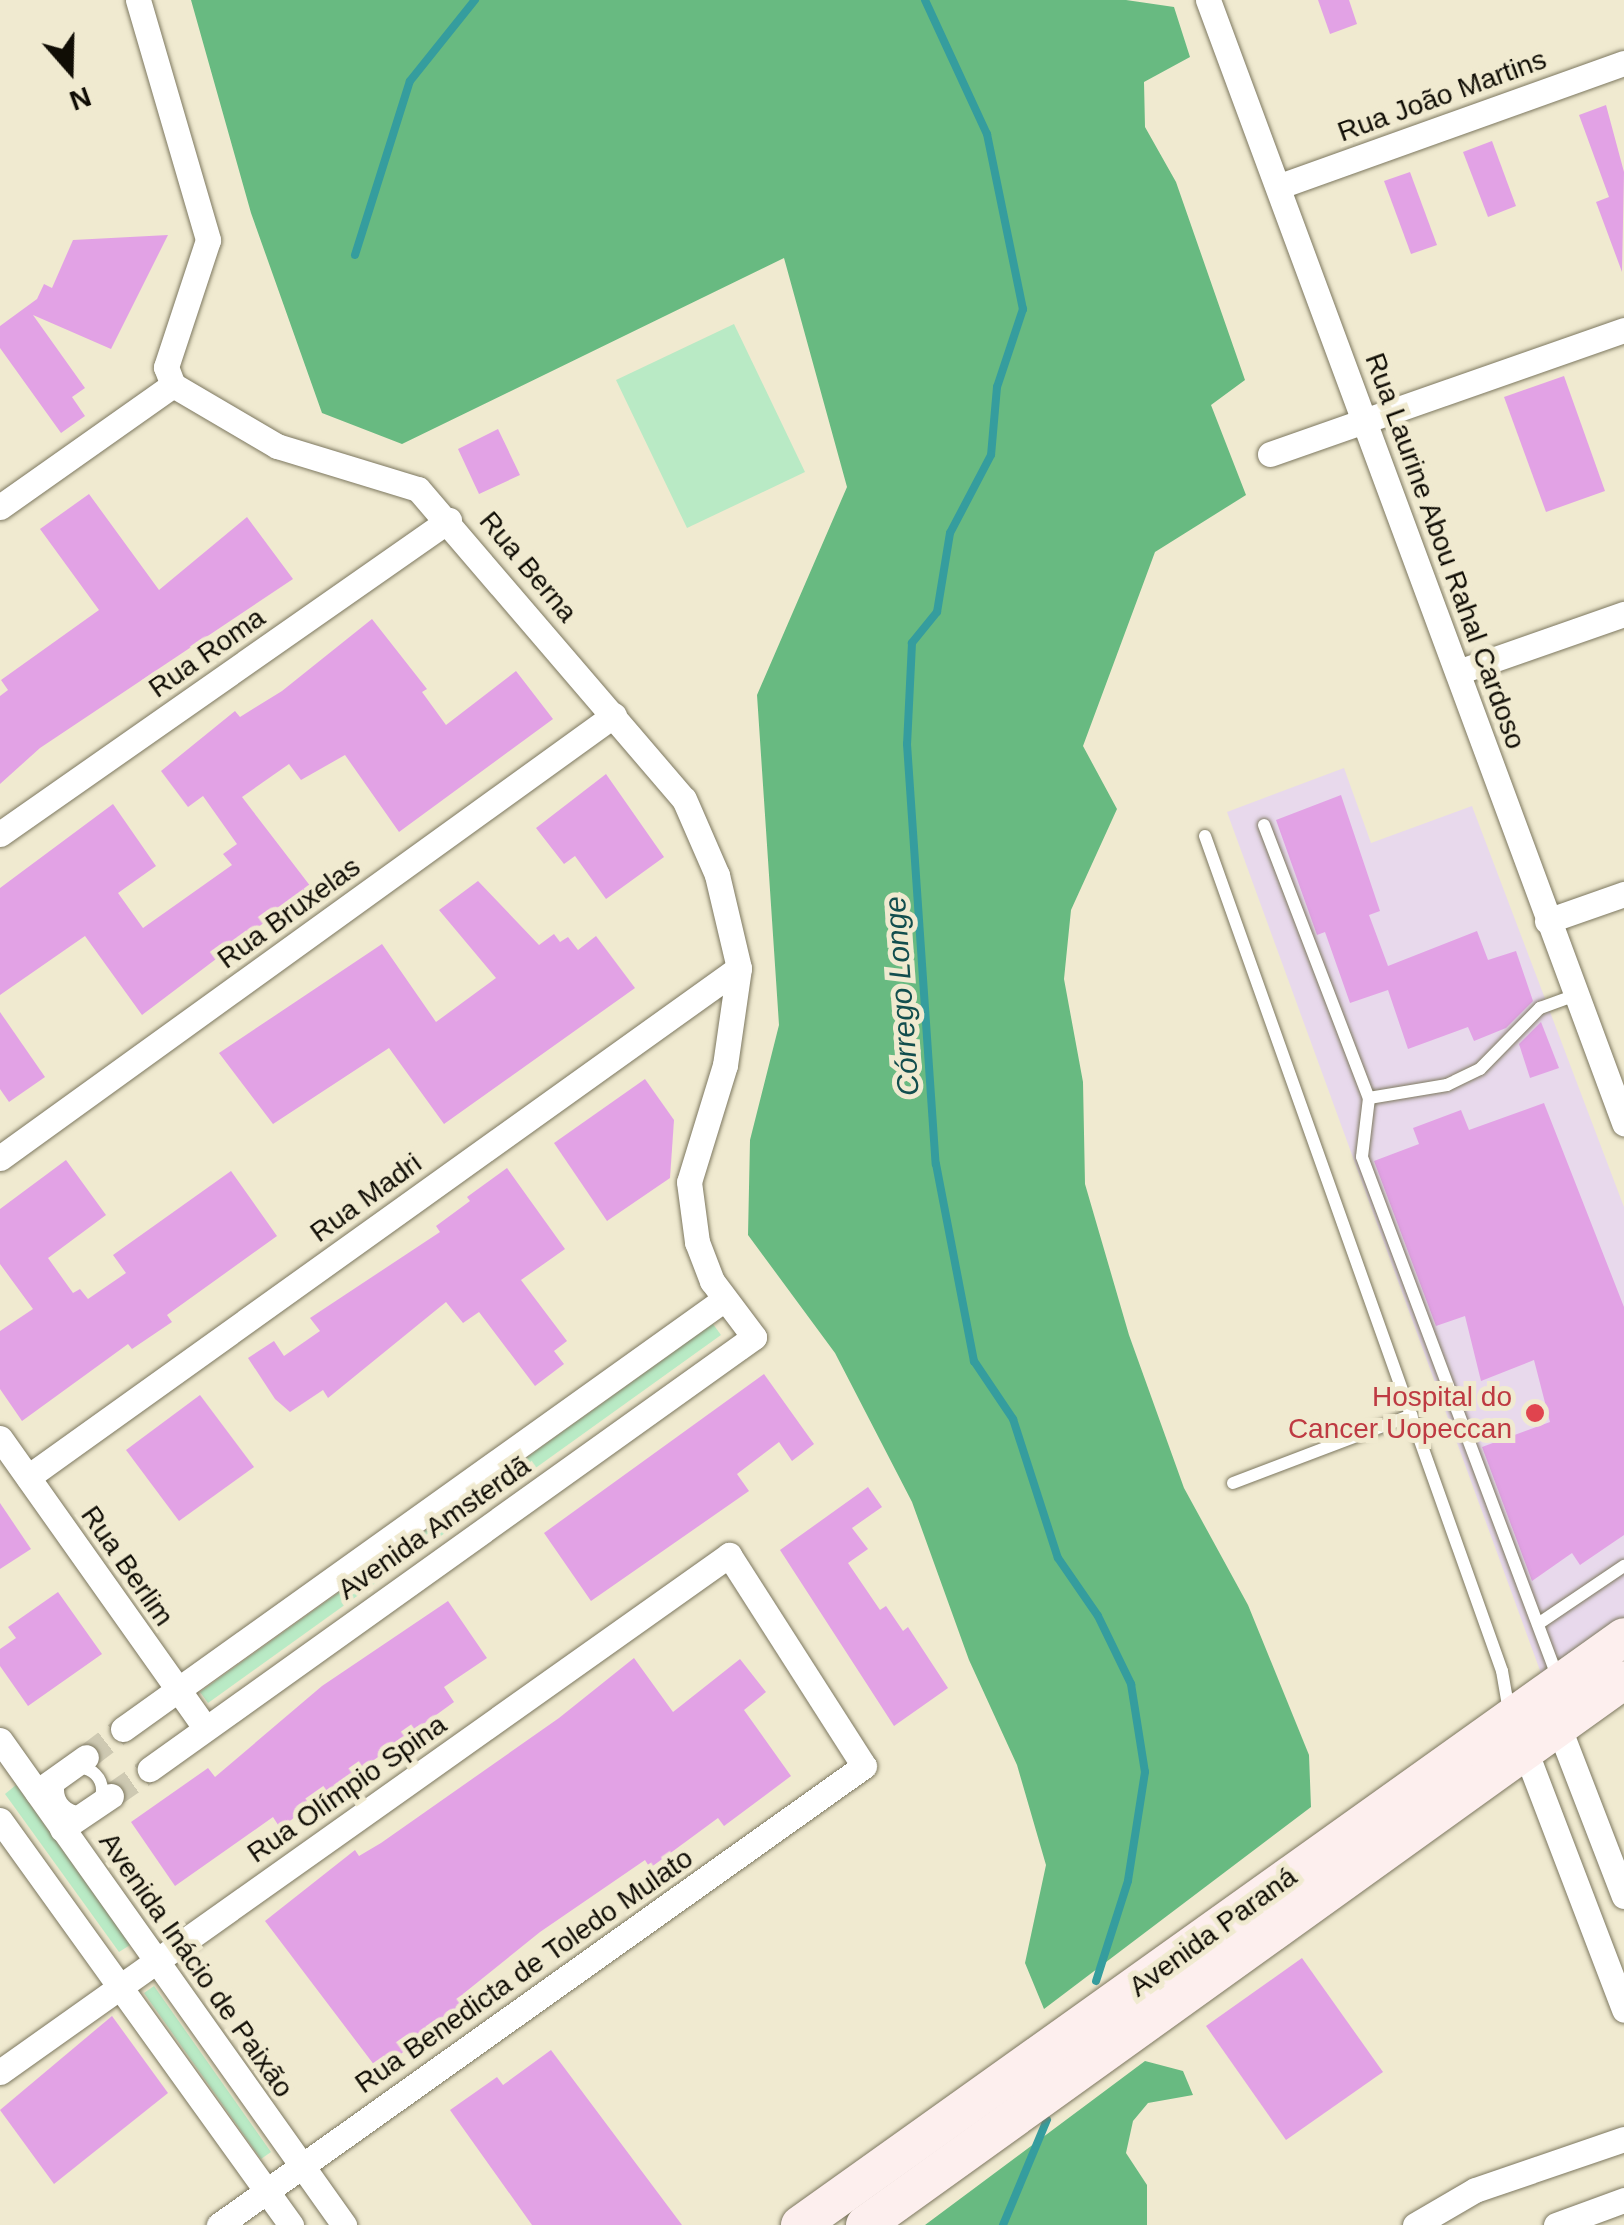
<!DOCTYPE html>
<meta charset="utf-8">
<style>
body{margin:0}
#map{position:relative;width:1624px;height:2225px;overflow:hidden;background:#f0ead0;font-family:Helvetica,sans-serif}
div>[style]{position:absolute}
[style*='--x']{left:calc(var(--x)*1px);top:calc(var(--y)*1px);width:calc(var(--w)*1px);rotate:calc(var(--a)*1deg)}
.medical>*{inset:0;background:#e8d9ec}
.green>*{inset:0;background:#b9eac5}
.forest>*{inset:0;background:#68ba81}
.stream>*{height:8px;margin:-4px;padding:0 4px;transform-origin:4px;border-radius:4px;background:#359d9e}
.building>*{inset:0;background:#e2a2e5}
.street-tunnel>*{height:25px;margin-top:-12.5px;transform-origin:0;background:repeating-linear-gradient(90deg,#cec9b2 0 25px,transparent 0 37px)}
.roads{filter:drop-shadow(0 0 2px #7d7860) drop-shadow(0 0 2px #7d7860)}
.lane>*{height:12px;margin:-6px;padding:0 6px;transform-origin:6px;border-radius:6px;background:#fff}
.lane>.ring{margin:-6px;padding:0;box-sizing:content-box;background:none;border:12px solid #fff;border-radius:50%}
.street>*{height:25px;margin:-12.5px;padding:0 12.5px;transform-origin:12.5px;border-radius:12.5px;background:#fff}
.secondary>*{height:38px;margin:-19px;padding:0 19px;transform-origin:19px;border-radius:19px;background:#fdefee}
.dots>*{width:28px;height:28px;translate:-50% -50%;box-sizing:border-box;border:5px solid #f0ead0;border-radius:50%}
span{translate:-50% -50%;white-space:nowrap;text-align:center;line-height:1.15;-webkit-text-stroke:10px #f0ead0;paint-order:stroke}
.street-label{font-size:28px;color:#100d05}
.health-label{font-size:28px;color:#be3a42}
.right{translate:-100% -50%;text-align:right}
.water-label{font-size:30px;color:#124e4e;font-style:italic}
.north{position:absolute;left:20px;top:20px;width:100px;height:100px;-webkit-text-stroke:8px #f0ead0;paint-order:stroke;rotate:160deg;font-size:28px;font-weight:700;line-height:40px;text-align:center;color:#100d05}
.north::after{content:'';display:block;margin:auto;width:35px;height:45px;background:#100d05;clip-path:polygon(50% 0,100% 100%,50% 72%,0 100%)}
</style>
<div id="map">
<div class="medical">
<i style="clip-path:polygon(1344px 768px,1371px 843px,1472px 806px,1624px 1207px,1624px 1618px,1542px 1676px,1227px 812px)"></i>
</div>
<div class="green">
<i style="clip-path:polygon(734px 324px,805px 472px,687px 528px,616px 380px)"></i>
<i style="clip-path:polygon(713px 1324px,721px 1335px,208px 1703px,200px 1692px)"></i>
<i style="clip-path:polygon(16px 1785px,130px 1945px,119px 1952px,5px 1794px)"></i>
<i style="clip-path:polygon(154px 1986px,271px 2152px,261px 2159px,144px 1993px)"></i>
</div>
<div class="forest">
<i style="clip-path:polygon(191px 0,1126px 0,1174px 7px,1190px 57px,1144px 82px,1145px 127px,1176px 182px,1245px 380px,1211px 405px,1246px 495px,1155px 552px,1083px 746px,1117px 809px,1071px 910px,1064px 979px,1083px 1082px,1085px 1184px,1129px 1335px,1184px 1488px,1248px 1605px,1309px 1755px,1311px 1807px,1044px 2009px,1025px 1963px,1046px 1865px,1017px 1765px,969px 1660px,912px 1502px,835px 1353px,748px 1235px,750px 1140px,779px 1025px,757px 695px,847px 487px,784px 258px,402px 444px,322px 413px,251px 213px)"></i>
<i style="clip-path:polygon(1145px 2061px,1183px 2071px,1193px 2095px,1148px 2103px,1133px 2121px,1126px 2153px,1147px 2185px,1147px 2225px,925px 2225px)"></i>
</div>
<div class="stream">
<i style="--x:925;--y:0;--w:148;--a:65.2"></i>
<i style="--x:987;--y:134;--w:179;--a:78.4"></i>
<i style="--x:1023;--y:309;--w:82;--a:108.4"></i>
<i style="--x:997;--y:387;--w:68;--a:95"></i>
<i style="--x:991;--y:455;--w:88;--a:117.7"></i>
<i style="--x:950;--y:533;--w:80;--a:99.3"></i>
<i style="--x:937;--y:612;--w:40;--a:129"></i>
<i style="--x:912;--y:643;--w:101;--a:92.8"></i>
<i style="--x:907;--y:744;--w:421;--a:86.1"></i>
<i style="--x:936;--y:1164;--w:201;--a:79.1"></i>
<i style="--x:974;--y:1361;--w:70;--a:56.1"></i>
<i style="--x:1013;--y:1419;--w:146;--a:72.1"></i>
<i style="--x:1058;--y:1558;--w:70;--a:55.4"></i>
<i style="--x:1098;--y:1616;--w:76;--a:64.1"></i>
<i style="--x:1131;--y:1684;--w:89;--a:81"></i>
<i style="--x:1145;--y:1772;--w:110;--a:98.9"></i>
<i style="--x:1128;--y:1881;--w:105;--a:107.7"></i>
<i style="--x:355;--y:255;--w:182;--a:-72.5"></i>
<i style="--x:410;--y:81;--w:104;--a:-51.3"></i>
<i style="--x:1003;--y:2225;--w:114;--a:-67.3"></i>
</div>
<div class="building">
<i style="clip-path:polygon(1318px 0,1349px 0,1357px 24px,1330px 34px)"></i>
<i style="clip-path:polygon(1606px 105px,1624px 172px,1622px 272px,1596px 202px,1609px 197px,1579px 115px)"></i>
<i style="clip-path:polygon(1492px 141px,1516px 206px,1488px 217px,1463px 152px)"></i>
<i style="clip-path:polygon(1410px 172px,1437px 245px,1411px 254px,1384px 181px)"></i>
<i style="clip-path:polygon(168px 235px,111px 349px,33px 315px,85px 388px,72px 397px,85px 416px,61px 433px,0 348px,0 326px,37px 299px,44px 284px,52px 288px,73px 240px)"></i>
<i style="clip-path:polygon(1564px 376px,1605px 491px,1546px 512px,1504px 397px)"></i>
<i style="clip-path:polygon(498px 429px,520px 475px,479px 494px,458px 449px)"></i>
<i style="clip-path:polygon(89px 494px,159px 590px,247px 517px,293px 579px,40px 748px,0 784px,0 696px,8px 690px,1px 680px,99px 610px,40px 529px)"></i>
<i style="clip-path:polygon(372px 619px,427px 689px,422px 692px,446px 725px,516px 671px,553px 719px,399px 832px,345px 755px,301px 780px,289px 764px,242px 797px,311px 887px,142px 1015px,85px 936px,0 995px,0 888px,113px 804px,156px 866px,118px 893px,143px 928px,232px 865px,223px 854px,237px 844px,203px 796px,188px 807px,161px 771px,235px 711px,240px 717px,282px 691px)"></i>
<i style="clip-path:polygon(606px 774px,664px 857px,606px 899px,575px 856px,564px 864px,536px 828px)"></i>
<i style="clip-path:polygon(1341px 795px,1380px 911px,1369px 915px,1388px 966px,1477px 931px,1488px 960px,1516px 951px,1533px 1001px,1506px 1028px,1474px 1041px,1468px 1027px,1408px 1049px,1388px 990px,1350px 1003px,1325px 932px,1317px 935px,1276px 820px)"></i>
<i style="clip-path:polygon(478px 881px,539px 945px,554px 934px,560px 942px,568px 937px,578px 950px,596px 936px,635px 988px,444px 1124px,389px 1048px,273px 1124px,219px 1053px,382px 944px,436px 1022px,496px 978px,439px 910px)"></i>
<i style="clip-path:polygon(0 1012px,45px 1077px,9px 1102px,0 1089px)"></i>
<i style="clip-path:polygon(1541px 1022px,1559px 1068px,1530px 1078px,1519px 1044px)"></i>
<i style="clip-path:polygon(645px 1079px,674px 1120px,670px 1178px,607px 1221px,554px 1143px)"></i>
<i style="clip-path:polygon(1544px 1103px,1624px 1307px,1624px 1535px,1580px 1565px,1572px 1553px,1532px 1581px,1482px 1447px,1550px 1422px,1534px 1360px,1481px 1381px,1465px 1316px,1436px 1326px,1374px 1161px,1419px 1144px,1413px 1128px,1461px 1110px,1469px 1130px)"></i>
<i style="clip-path:polygon(66px 1160px,106px 1215px,48px 1258px,73px 1293px,80px 1289px,88px 1299px,126px 1273px,113px 1255px,231px 1171px,277px 1236px,167px 1315px,172px 1322px,132px 1349px,128px 1344px,22px 1421px,0 1389px,0 1331px,33px 1309px,0 1264px,0 1209px)"></i>
<i style="clip-path:polygon(507px 1168px,565px 1249px,521px 1280px,567px 1341px,554px 1351px,564px 1364px,535px 1386px,479px 1312px,463px 1323px,446px 1302px,328px 1398px,323px 1390px,290px 1412px,275px 1399px,248px 1358px,274px 1341px,284px 1356px,320px 1331px,310px 1318px,440px 1232px,436px 1226px,470px 1201px,467px 1197px)"></i>
<i style="clip-path:polygon(764px 1374px,814px 1444px,792px 1461px,779px 1442px,737px 1474px,749px 1491px,591px 1601px,544px 1533px)"></i>
<i style="clip-path:polygon(200px 1395px,254px 1467px,179px 1521px,126px 1450px)"></i>
<i style="clip-path:polygon(868px 1487px,882px 1507px,852px 1528px,868px 1549px,848px 1563px,880px 1610px,886px 1606px,903px 1631px,908px 1627px,948px 1688px,894px 1726px,780px 1550px)"></i>
<i style="clip-path:polygon(0 1503px,31px 1549px,0 1569px)"></i>
<i style="clip-path:polygon(58px 1592px,102px 1654px,28px 1706px,0 1666px,0 1649px,16px 1638px,8px 1627px)"></i>
<i style="clip-path:polygon(448px 1601px,487px 1658px,444px 1687px,454px 1702px,280px 1828px,273px 1817px,175px 1886px,131px 1822px,208px 1768px,215px 1777px,322px 1686px)"></i>
<i style="clip-path:polygon(634px 1658px,673px 1712px,740px 1659px,766px 1692px,744px 1710px,791px 1776px,724px 1826px,718px 1818px,650px 1868px,645px 1860px,540px 1932px,463px 1994px,471px 2004px,378px 2070px,265px 1921px,355px 1850px,359px 1856px,381px 1843px,559px 1718px)"></i>
<i style="clip-path:polygon(1302px 1958px,1383px 2072px,1286px 2140px,1206px 2026px)"></i>
<i style="clip-path:polygon(112px 2016px,168px 2093px,54px 2184px,0 2110px)"></i>
<i style="clip-path:polygon(551px 2050px,682px 2225px,532px 2225px,450px 2110px,497px 2077px,503px 2085px)"></i>
</div>
<div class="street-tunnel">
<i style="--x:86;--y:1757;--w:46;--a:-37.1"></i>
<i style="--x:111;--y:1796;--w:47;--a:-34.7"></i>
</div>
<div class="roads">
<div class="lane">
<i style="--x:1264;--y:825;--w:292;--a:69"></i>
<i style="--x:1369;--y:1098;--w:59;--a:96.8"></i>
<i style="--x:1362;--y:1157;--w:560;--a:69.4"></i>
<i style="--x:1205;--y:836;--w:886;--a:70.42"></i>
<i style="--x:1502;--y:1671;--w:41;--a:80.1"></i>
<i style="--x:1369;--y:1098;--w:79;--a:-9.5"></i>
<i style="--x:1447;--y:1085;--w:37;--a:-26"></i>
<i style="--x:1480;--y:1069;--w:86;--a:-45.5"></i>
<i style="--x:1540;--y:1008;--w:37;--a:-20"></i>
<i style="--x:1233;--y:1483;--w:191;--a:-20.8"></i>
<i style="--x:1538;--y:1624;--w:104;--a:-34"></i>
<i class="ring" style="left:58px;top:1768px;width:32px;height:32px"></i>
</div>
<div class="street">
<i style="--x:138;--y:0;--w:250;--a:73.7"></i>
<i style="--x:208;--y:240;--w:134;--a:108.3"></i>
<i style="--x:166;--y:367;--w:19;--a:69"></i>
<i style="--x:173;--y:385;--w:121;--a:30.4"></i>
<i style="--x:277;--y:446;--w:147;--a:17"></i>
<i style="--x:418;--y:489;--w:408;--a:49.4"></i>
<i style="--x:684;--y:799;--w:83;--a:66.5"></i>
<i style="--x:717;--y:875;--w:96;--a:76.7"></i>
<i style="--x:739;--y:968;--w:98;--a:98.2"></i>
<i style="--x:725;--y:1065;--w:122;--a:107.1"></i>
<i style="--x:689;--y:1182;--w:61;--a:82.4"></i>
<i style="--x:697;--y:1242;--w:42;--a:69"></i>
<i style="--x:712;--y:1281;--w:70;--a:53.1"></i>
<i style="--x:754;--y:1337;--w:743;--a:144.43"></i>
<i style="--x:1208;--y:0;--w:1198;--a:69.67"></i>
<i style="--x:1280;--y:186;--w:365;--a:-19.7"></i>
<i style="--x:1270;--y:454;--w:375;--a:-19.3"></i>
<i style="--x:0;--y:507;--w:212;--a:-35.2"></i>
<i style="--x:1458;--y:672;--w:176;--a:-19.3"></i>
<i style="--x:0;--y:834;--w:548;--a:-34.97"></i>
<i style="--x:1547;--y:921;--w:82;--a:-19.3"></i>
<i style="--x:0;--y:1158;--w:757;--a:-35.81"></i>
<i style="--x:0;--y:1438;--w:354;--a:54.7"></i>
<i style="--x:28;--y:1477;--w:874;--a:-35.6"></i>
<i style="--x:1554;--y:1715;--w:194;--a:68.9"></i>
<i style="--x:123;--y:1729;--w:738;--a:-35.56"></i>
<i style="--x:1520;--y:1737;--w:292;--a:69.1"></i>
<i style="--x:0;--y:1740;--w:595;--a:54.65"></i>
<i style="--x:37;--y:1792;--w:60;--a:-35.5"></i>
<i style="--x:0;--y:1820;--w:499;--a:54.3"></i>
<i style="--x:62;--y:1829;--w:59;--a:-34"></i>
<i style="--x:0;--y:2072;--w:894;--a:-35.34"></i>
<i style="--x:729;--y:1555;--w:250;--a:57.4"></i>
<i style="--x:864;--y:1766;--w:792;--a:144.56"></i>
<i style="--x:1415;--y:2225;--w:69;--a:-30.3"></i>
<i style="--x:1475;--y:2190;--w:157;--a:-18.9"></i>
<i style="--x:1556;--y:2225;--w:72;--a:-20.2"></i>
</div>
<div class="secondary">
<i style="--x:800;--y:2225;--w:1012;--a:-35.51"></i>
<i style="--x:865;--y:2225;--w:934;--a:-35.68"></i>
</div>
</div>
<div class="dots">
<i style="left:1535px;top:1413px;background:#e0444e"></i>
</div>
<div class="street-label">
<span style="left:1442px;top:96px;rotate:-20deg">Rua João Martins</span>
<span style="left:1445px;top:551px;rotate:70deg">Rua Laurine Abou Rahal Cardoso</span>
<span style="left:528px;top:567px;rotate:50deg">Rua Berna</span>
<span style="left:207px;top:653px;rotate:-35deg">Rua Roma</span>
<span style="left:289px;top:913px;rotate:-36deg">Rua Bruxelas</span>
<span style="left:366px;top:1198px;rotate:-36deg">Rua Madri</span>
<span style="left:434px;top:1528px;rotate:-35deg">Avenida Amsterdã</span>
<span style="left:127px;top:1566px;rotate:55deg">Rua Berlim</span>
<span style="left:347px;top:1789px;rotate:-35deg">Rua Olímpio Spina</span>
<span style="left:1213px;top:1932px;rotate:-36deg">Avenida Paraná</span>
<span style="left:196px;top:1965px;rotate:55deg">Avenida Inácio de Paixão</span>
<span style="left:524px;top:1971px;rotate:-35deg">Rua Benedicta de Toledo Mulato</span>
</div>
<div class="health-label">
<span class="right" style="left:1512px;top:1413px">Hospital do<br>Cancer Uopeccan</span>
</div>
<div class="water-label">
<span style="left:902px;top:996px;rotate:-94deg">Córrego Longe</span>
</div>
<div class="north">N</div>
</div>
